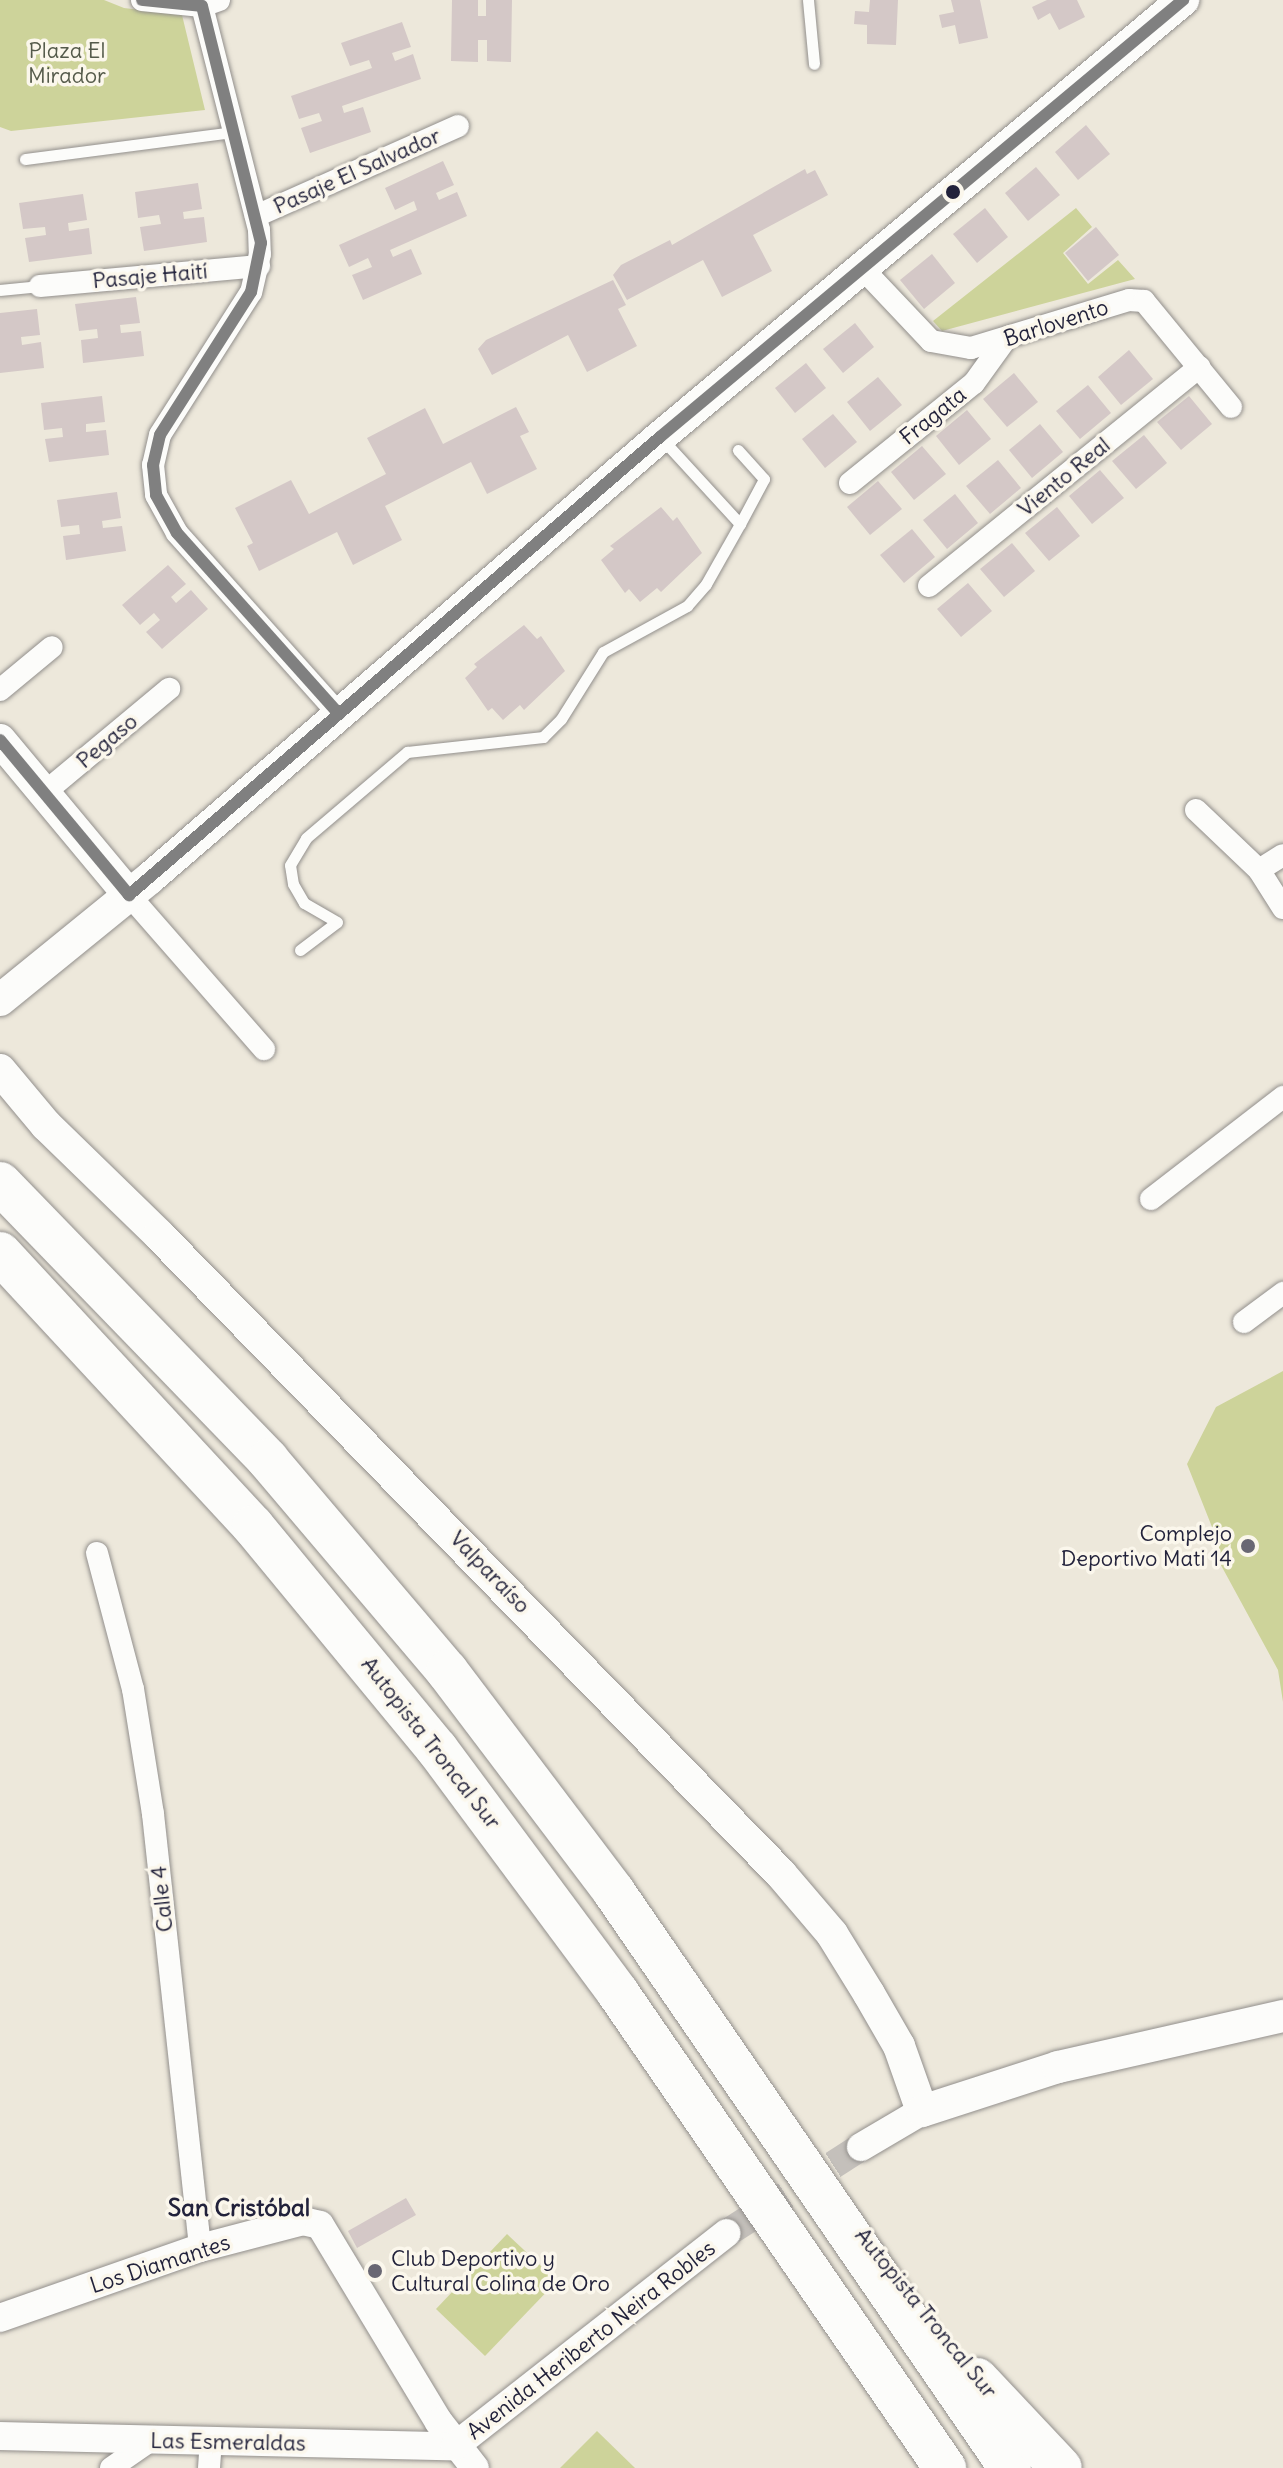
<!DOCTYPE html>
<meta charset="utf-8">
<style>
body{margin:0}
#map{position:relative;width:1283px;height:2468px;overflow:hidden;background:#ede8db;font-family:Delius,sans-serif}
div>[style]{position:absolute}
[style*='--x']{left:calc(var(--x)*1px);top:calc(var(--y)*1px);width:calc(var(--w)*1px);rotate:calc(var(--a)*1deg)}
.green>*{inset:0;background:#cdd39a}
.building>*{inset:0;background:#d4c8c7}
.tertiary-tunnel>*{height:28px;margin-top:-14px;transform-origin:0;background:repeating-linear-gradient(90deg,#c4c0bb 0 28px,transparent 0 42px)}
.roads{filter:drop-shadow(0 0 2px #928f8c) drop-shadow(0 0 2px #928f8c)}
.service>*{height:11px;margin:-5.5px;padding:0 5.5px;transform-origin:5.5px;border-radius:5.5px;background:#fcfcfa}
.minor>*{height:22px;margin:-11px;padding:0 11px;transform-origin:11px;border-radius:11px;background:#fcfcfa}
.tertiary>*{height:28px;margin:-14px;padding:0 14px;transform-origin:14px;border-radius:14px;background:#fcfcfa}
.secondary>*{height:32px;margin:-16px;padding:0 16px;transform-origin:16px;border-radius:16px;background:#fcfcfa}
.motorway>*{height:42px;margin:-21px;padding:0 21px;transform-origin:21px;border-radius:21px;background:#fcfcfa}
.bus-1>*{height:12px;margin:-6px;padding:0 6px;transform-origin:6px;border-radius:6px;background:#808080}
.dots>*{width:22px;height:22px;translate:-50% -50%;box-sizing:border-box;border:4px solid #fbf7ec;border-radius:50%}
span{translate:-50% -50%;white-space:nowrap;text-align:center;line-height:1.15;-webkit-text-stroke:7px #fbf7ec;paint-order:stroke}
.park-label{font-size:22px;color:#545a4a}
.street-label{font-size:22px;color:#22223b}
.poi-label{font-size:22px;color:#22223b}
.right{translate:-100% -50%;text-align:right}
.left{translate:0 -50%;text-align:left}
.neighbourhood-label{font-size:24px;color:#22223b;font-weight:700}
</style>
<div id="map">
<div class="green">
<i style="clip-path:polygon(0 0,104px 0,124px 8px,182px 15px,205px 110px,11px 131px,0 127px)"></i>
<i style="clip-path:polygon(1076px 208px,1092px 227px,1063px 253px,1088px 284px,1118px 260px,1135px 279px,942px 331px,933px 321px)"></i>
<i style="clip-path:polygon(1283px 1371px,1283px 1702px,1278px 1670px,1216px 1556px,1209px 1536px,1212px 1527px,1187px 1464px,1216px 1407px)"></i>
<i style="clip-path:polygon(507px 2234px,557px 2281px,485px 2356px,436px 2309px)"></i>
<i style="clip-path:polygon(597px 2431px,635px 2468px,560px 2468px)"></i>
</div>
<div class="building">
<i style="clip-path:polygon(452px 0,478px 0,478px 16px,486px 16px,486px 0,512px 0,511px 62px,487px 61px,487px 40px,478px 40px,478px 62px,451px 61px)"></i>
<i style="clip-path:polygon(870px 0,898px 0,896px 45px,867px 44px,867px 25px,854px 24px,855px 11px,869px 12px)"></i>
<i style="clip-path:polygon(951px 0,980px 0,988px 38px,959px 44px,955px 25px,942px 28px,939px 15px,954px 12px)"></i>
<i style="clip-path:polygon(1047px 0,1077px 0,1085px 17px,1059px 30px,1050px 13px,1038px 20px,1032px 7px)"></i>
<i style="clip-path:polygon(402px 22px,411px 47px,392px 53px,395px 61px,413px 54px,421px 79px,342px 106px,344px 113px,363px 107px,371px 132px,310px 153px,301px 128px,322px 121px,319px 113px,299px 119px,291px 96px,372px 68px,369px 60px,350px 66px,341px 43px)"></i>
<i style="clip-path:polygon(1086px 125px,1110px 154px,1078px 180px,1055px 152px)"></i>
<i style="clip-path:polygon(443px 161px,454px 185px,436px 193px,439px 200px,457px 192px,467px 216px,390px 250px,393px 257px,411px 249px,422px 274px,363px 300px,352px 275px,372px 267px,368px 258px,349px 267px,339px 245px,417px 210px,414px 201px,395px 210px,385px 188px)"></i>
<i style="clip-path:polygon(1036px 167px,1060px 195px,1028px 221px,1005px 193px)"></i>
<i style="clip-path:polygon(805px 169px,807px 174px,815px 170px,828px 195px,753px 235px,772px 271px,722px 297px,703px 260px,627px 300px,613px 275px,621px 265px,670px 240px,672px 245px)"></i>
<i style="clip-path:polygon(198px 183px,202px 209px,183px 212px,184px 219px,204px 217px,207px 242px,144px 251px,140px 227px,161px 224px,159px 215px,138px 218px,135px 192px)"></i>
<i style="clip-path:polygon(83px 194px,87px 220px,68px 223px,69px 231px,89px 228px,92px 254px,29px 262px,25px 238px,46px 235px,45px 227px,23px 229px,19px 203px)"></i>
<i style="clip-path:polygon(985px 208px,1008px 237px,977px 263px,953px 234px)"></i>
<i style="clip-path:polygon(1096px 227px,1119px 255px,1088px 281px,1065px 253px)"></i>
<i style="clip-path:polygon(932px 254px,955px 283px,924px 309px,900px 280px)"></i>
<i style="clip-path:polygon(613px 280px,626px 305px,618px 309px,637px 346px,587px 372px,568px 335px,492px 375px,478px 349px,486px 340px)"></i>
<i style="clip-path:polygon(136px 297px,140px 323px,120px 325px,121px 333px,141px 331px,144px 356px,83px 363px,81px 340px,98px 338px,97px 329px,79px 331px,75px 304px)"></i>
<i style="clip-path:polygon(37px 309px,40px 335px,21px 337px,22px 345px,41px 342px,44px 368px,0 373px,0 313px)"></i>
<i style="clip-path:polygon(855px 323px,874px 347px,843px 373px,823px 349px)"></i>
<i style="clip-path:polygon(1129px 350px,1153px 379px,1121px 405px,1098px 377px)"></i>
<i style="clip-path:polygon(806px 363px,826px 388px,795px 413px,775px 388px)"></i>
<i style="clip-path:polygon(1014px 373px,1038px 402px,1007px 427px,983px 399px)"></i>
<i style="clip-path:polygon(878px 377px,902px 405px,870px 431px,847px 402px)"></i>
<i style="clip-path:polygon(1088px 385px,1111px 413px,1080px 439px,1056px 411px)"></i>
<i style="clip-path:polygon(102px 396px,105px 422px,86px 424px,86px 432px,106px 430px,109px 455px,49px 462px,45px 439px,63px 437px,62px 428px,44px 430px,41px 403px)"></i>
<i style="clip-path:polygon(1189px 396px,1212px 424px,1181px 450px,1157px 422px)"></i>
<i style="clip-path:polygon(516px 407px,529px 432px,520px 436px,537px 469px,487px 494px,471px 462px,385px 506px,402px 540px,353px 565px,337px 532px,259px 571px,247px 546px,253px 543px,235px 508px,291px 480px,309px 514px,386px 474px,367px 438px,425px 408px,443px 444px)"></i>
<i style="clip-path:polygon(967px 410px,991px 439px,959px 465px,936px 436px)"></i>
<i style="clip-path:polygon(833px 414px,857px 442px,825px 468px,802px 439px)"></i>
<i style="clip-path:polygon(1040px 424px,1063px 452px,1032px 478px,1009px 450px)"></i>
<i style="clip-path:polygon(1144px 435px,1167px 463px,1136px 489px,1112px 461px)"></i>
<i style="clip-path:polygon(922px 446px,946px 474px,914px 500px,891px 472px)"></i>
<i style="clip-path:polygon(998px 460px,1021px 488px,990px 514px,966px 486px)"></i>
<i style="clip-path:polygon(1100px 470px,1124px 498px,1092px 524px,1069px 496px)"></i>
<i style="clip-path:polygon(878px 481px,902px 509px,870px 535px,847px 507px)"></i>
<i style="clip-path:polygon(117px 492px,121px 518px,102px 521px,103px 528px,122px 526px,126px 551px,66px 560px,63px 536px,80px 534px,79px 525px,61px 527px,57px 500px)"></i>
<i style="clip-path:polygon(955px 494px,978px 523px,947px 549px,923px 520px)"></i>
<i style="clip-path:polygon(661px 507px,673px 521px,677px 517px,702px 553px,661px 592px,657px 588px,640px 602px,629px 589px,625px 593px,601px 560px,614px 549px,610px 546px)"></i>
<i style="clip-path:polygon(1057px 507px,1080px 536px,1049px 561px,1025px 533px)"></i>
<i style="clip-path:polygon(912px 529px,935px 557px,904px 583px,880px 555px)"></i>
<i style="clip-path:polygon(1012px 543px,1035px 571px,1004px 597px,980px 569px)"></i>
<i style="clip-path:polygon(168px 565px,186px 584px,171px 597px,176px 603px,191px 590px,208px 609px,162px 649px,146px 632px,160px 620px,154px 613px,140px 625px,122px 605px)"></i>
<i style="clip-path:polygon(968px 583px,992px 611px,961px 637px,937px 609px)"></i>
<i style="clip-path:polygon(524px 625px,537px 639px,541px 636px,565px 671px,524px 710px,520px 705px,503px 720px,492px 708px,488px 711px,465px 678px,477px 667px,474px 664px)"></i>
<i style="clip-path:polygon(406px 2198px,416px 2215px,357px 2248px,348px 2231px)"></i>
</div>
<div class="tertiary-tunnel">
<i style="--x:727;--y:2233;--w:159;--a:-32.7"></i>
</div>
<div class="roads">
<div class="service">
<i style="--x:808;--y:0;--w:64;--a:84.6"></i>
<i style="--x:25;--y:159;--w:211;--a:-7.4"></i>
<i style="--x:0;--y:290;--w:40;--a:-5.7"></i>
<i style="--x:663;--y:440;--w:114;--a:47.5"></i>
<i style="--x:740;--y:524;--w:51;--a:-61.9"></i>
<i style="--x:764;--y:479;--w:39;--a:-132"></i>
<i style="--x:300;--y:950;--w:46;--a:-37.1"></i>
<i style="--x:337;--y:922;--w:38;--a:-150"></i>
<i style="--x:304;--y:903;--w:22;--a:-120"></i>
<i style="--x:293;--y:884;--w:19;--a:-99"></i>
<i style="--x:290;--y:865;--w:31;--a:-59"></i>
<i style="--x:306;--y:838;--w:133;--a:-40.4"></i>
<i style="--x:407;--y:752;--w:137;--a:-6.3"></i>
<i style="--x:543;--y:737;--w:25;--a:-45"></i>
<i style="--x:561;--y:719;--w:79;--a:-57.9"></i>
<i style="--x:603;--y:652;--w:96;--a:-28.7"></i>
<i style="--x:687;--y:606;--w:29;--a:-49"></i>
<i style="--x:706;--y:584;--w:69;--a:-60.5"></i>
</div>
<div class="minor">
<i style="--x:142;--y:0;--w:60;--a:5.7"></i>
<i style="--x:202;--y:6;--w:18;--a:-19"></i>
<i style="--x:202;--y:6;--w:231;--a:75.7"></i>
<i style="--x:259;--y:230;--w:24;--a:88"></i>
<i style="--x:260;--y:254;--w:39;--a:103"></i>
<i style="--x:251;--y:292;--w:169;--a:122.5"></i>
<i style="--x:160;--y:435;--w:31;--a:103"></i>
<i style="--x:153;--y:465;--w:30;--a:84"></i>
<i style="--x:156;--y:495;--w:43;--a:61.1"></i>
<i style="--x:177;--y:533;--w:243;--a:48.2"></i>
<i style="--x:256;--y:216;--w:221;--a:-24"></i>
<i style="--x:862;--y:268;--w:100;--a:46.6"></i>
<i style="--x:931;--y:341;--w:41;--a:9.9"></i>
<i style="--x:971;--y:348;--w:165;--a:-16.9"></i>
<i style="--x:1129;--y:300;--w:15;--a:4"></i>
<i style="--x:1144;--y:301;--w:137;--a:50.6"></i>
<i style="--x:40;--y:286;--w:220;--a:-5.2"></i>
<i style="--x:850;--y:483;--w:159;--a:-38.9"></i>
<i style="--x:974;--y:383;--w:53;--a:-54.2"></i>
<i style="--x:929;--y:586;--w:348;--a:-39"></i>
<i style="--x:0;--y:690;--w:67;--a:-39.6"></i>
<i style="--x:44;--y:793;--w:163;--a:-39.8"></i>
<i style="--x:1196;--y:810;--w:87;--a:43.6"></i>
<i style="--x:1259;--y:870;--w:45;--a:57.7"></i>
<i style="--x:1259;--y:870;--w:28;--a:-32"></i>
<i style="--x:129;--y:895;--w:205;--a:48.8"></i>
<i style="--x:1151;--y:1199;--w:167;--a:-37.7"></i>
<i style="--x:1244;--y:1322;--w:49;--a:-36.6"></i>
<i style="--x:97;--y:1553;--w:141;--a:75.2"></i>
<i style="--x:133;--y:1689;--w:127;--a:80.9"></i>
<i style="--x:153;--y:1814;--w:437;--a:83.8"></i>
<i style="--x:111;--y:2468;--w:47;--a:-34.7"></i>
<i style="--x:209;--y:2468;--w:27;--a:-86"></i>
</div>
<div class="tertiary">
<i style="--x:861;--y:2147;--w:71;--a:-30.5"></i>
<i style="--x:0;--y:2318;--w:212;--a:-19.3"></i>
<i style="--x:200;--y:2248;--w:106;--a:-14.7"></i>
<i style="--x:303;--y:2221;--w:17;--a:13"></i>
<i style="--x:320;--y:2225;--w:230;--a:58.9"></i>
<i style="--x:439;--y:2422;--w:58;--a:52"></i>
<i style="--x:0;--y:2436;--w:455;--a:1.3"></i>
<i style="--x:455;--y:2446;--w:345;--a:-38.1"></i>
</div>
<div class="secondary">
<i style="--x:0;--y:740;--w:202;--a:50.2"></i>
<i style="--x:0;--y:1000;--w:193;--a:-39.1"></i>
<i style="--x:150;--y:878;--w:674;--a:-40.85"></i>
<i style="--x:660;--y:437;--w:682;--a:-39.88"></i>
<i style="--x:0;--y:1070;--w:72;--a:50.1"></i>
<i style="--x:46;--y:1125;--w:158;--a:44.2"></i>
<i style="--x:159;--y:1235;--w:892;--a:45.77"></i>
<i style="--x:781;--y:1874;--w:79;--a:49.6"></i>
<i style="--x:832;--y:1934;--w:70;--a:58.3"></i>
<i style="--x:869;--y:1994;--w:60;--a:60"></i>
<i style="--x:899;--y:2046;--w:69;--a:70.5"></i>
<i style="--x:922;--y:2111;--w:143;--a:-17.9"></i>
<i style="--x:1058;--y:2067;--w:231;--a:-12.8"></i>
</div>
<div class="motorway">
<i style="--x:0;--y:1183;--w:385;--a:45.9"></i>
<i style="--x:268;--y:1460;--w:277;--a:49.7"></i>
<i style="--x:447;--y:1671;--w:277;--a:52.9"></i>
<i style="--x:614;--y:1892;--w:699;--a:55.49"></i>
<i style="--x:0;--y:1253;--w:372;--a:47.2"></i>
<i style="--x:253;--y:1526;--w:289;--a:50.5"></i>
<i style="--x:437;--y:1749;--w:304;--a:53.4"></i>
<i style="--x:618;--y:1993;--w:577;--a:55.46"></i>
<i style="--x:977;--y:2379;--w:122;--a:46.7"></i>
</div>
</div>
<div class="bus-1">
<i style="--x:142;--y:0;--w:60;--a:5.7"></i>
<i style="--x:202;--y:6;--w:244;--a:76"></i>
<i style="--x:261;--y:243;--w:50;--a:101.5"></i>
<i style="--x:251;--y:292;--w:169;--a:122.5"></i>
<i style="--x:160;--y:435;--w:31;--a:103"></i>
<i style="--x:153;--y:465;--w:30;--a:84"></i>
<i style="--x:156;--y:495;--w:43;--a:61.1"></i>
<i style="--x:177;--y:533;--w:243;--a:48.2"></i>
<i style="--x:0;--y:740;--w:202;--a:50.2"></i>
<i style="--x:129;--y:895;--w:701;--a:-40.78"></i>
<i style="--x:660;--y:437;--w:682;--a:-39.88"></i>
</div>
<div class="dots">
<i style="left:953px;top:192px;background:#22223b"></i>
<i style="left:1248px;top:1546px;background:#696773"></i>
<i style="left:375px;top:2271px;background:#696773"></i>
</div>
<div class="park-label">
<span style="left:67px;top:63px">Plaza El<br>Mirador</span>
</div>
<div class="street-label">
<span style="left:357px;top:171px;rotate:-24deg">Pasaje El Salvador</span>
<span style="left:150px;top:276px;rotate:-5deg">Pasaje Haití</span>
<span style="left:1056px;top:323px;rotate:-18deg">Barlovento</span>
<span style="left:933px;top:416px;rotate:-39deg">Fragata</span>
<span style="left:1064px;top:477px;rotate:-39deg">Viento Real</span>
<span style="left:107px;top:741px;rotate:-40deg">Pegaso</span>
<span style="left:490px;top:1572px;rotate:46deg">Valparaíso</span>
<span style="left:431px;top:1743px;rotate:52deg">Autopista Troncal Sur</span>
<span style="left:162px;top:1899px;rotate:-96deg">Calle 4</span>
<span style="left:160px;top:2264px;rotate:-18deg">Los Diamantes</span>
<span style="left:926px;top:2313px;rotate:51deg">Autopista Troncal Sur</span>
<span style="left:591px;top:2340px;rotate:-38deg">Avenida Heriberto Neira Robles</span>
<span style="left:228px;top:2442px;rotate:1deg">Las Esmeraldas</span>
</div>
<div class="poi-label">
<span class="right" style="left:1232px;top:1546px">Complejo<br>Deportivo Mati 14</span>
<span class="left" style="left:391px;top:2271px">Club Deportivo y<br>Cultural Colina de Oro</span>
</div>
<div class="neighbourhood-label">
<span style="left:239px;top:2208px">San Cristóbal</span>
</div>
</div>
